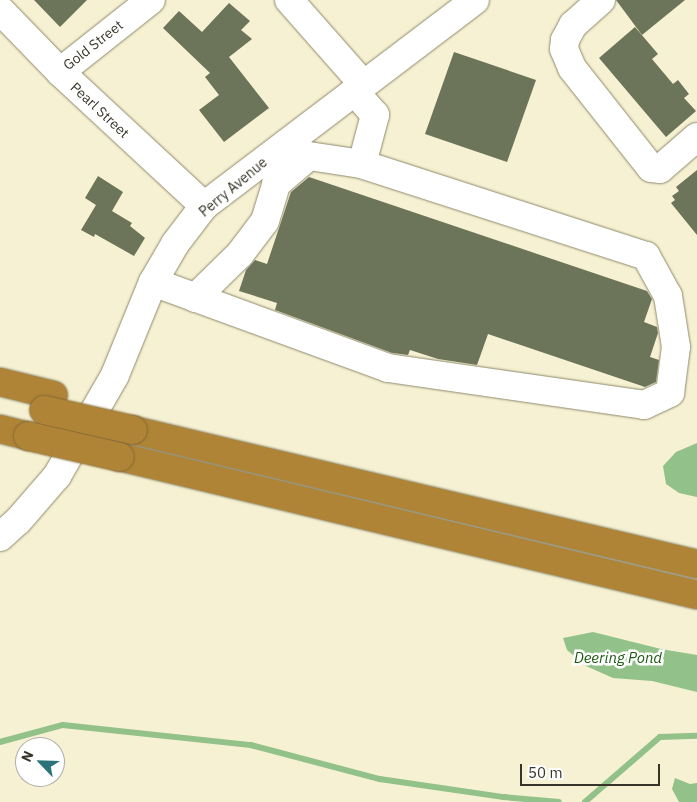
<!DOCTYPE html>
<style>
body{margin:0}
#map{position:relative;width:697px;height:802px;overflow:hidden;background:#f6f1d2;font-family:"IBM Plex Sans",sans-serif}
div>[style]{position:absolute}
[style*='--x']{left:calc(var(--x)*1px);top:calc(var(--y)*1px);width:calc(var(--w)*1px);rotate:calc(var(--a)*1deg)}
.water>*{inset:0;background:#92c189}
.stream>*{height:5.5px;margin:-2.75px;padding:0 2.75px;transform-origin:2.75px;border-radius:2.75px;background:#92c189}
.building>*{inset:0;background:#6c7459}
.roads{filter:drop-shadow(0 0 1px #8e896d) drop-shadow(0 0 1px #8e896d)}
.minor>*{height:28px;margin:-14px;padding:0 14px;transform-origin:14px;border-radius:14px;background:#fff}
.highway>*{height:28px;margin:-14px;padding:0 14px;transform-origin:14px;border-radius:14px;background:#af8437}
.bridges{filter:drop-shadow(0 0 1px #856832) drop-shadow(0 0 1px #856832)}
.highway-bridge>*{height:28px;margin:-14px;padding:0 14px;transform-origin:14px;border-radius:14px;background:#af8437}
span{translate:-50% -50%;white-space:nowrap;text-align:center;line-height:1.15;-webkit-text-stroke:5px #fff;paint-order:stroke}
.street-label{font-size:14px;color:#373529}
.water-label{font-size:15px;color:#1d5c10;font-style:italic}
.north{position:absolute;left:15px;top:737px;width:50px;height:50px;box-sizing:border-box;background:#fff;border:1px solid #afaea9;border-radius:50%;rotate:294deg;font-size:14px;font-weight:700;line-height:20px;text-align:center;color:#373529}
.north::after{content:'';display:block;margin:auto;width:18px;height:22px;background:#2a7479;clip-path:polygon(50% 0,100% 100%,50% 72%,0 100%)}
.scale{position:absolute;left:520px;top:764px;width:140px;height:22px;box-sizing:border-box;border:2px solid #373529;border-top:0;padding-left:6px;font-size:15px;line-height:18px;white-space:nowrap;color:#373529;-webkit-text-stroke:4px #fff;paint-order:stroke}
</style>
<div id="map">
<div class="water">
<i style="clip-path:polygon(697px 443px,697px 497px,679px 493px,666px 484px,663px 466px,676px 452px)"></i>
<i style="clip-path:polygon(593px 632px,661px 649px,697px 655px,697px 692px,652px 681px,613px 678px,586px 666px,567px 650px,563px 638px)"></i>
<i style="clip-path:polygon(675px 778px,690px 784px,697px 783px,697px 802px,679px 802px,672px 789px)"></i>
</div>
<div class="stream">
<i style="--x:0;--y:742;--w:65;--a:-15.1"></i>
<i style="--x:63;--y:725;--w:189;--a:6.1"></i>
<i style="--x:251;--y:745;--w:133;--a:14.8"></i>
<i style="--x:380;--y:779;--w:125;--a:8.3"></i>
<i style="--x:504;--y:797;--w:55;--a:5.2"></i>
<i style="--x:585;--y:802;--w:99;--a:-40.9"></i>
<i style="--x:660;--y:737;--w:37;--a:-2"></i>
</div>
<div class="building">
<i style="clip-path:polygon(34px 0,87px 0,60px 27px)"></i>
<i style="clip-path:polygon(616px 0,685px 0,642px 35px)"></i>
<i style="clip-path:polygon(229px 3px,250px 21px,241px 30px,252px 39px,229px 57px,269px 108px,224px 142px,199px 110px,219px 95px,205px 77px,210px 73px,163px 28px,179px 11px,202px 32px)"></i>
<i style="clip-path:polygon(635px 27px,658px 54px,652px 59px,673px 84px,678px 80px,689px 94px,684px 98px,696px 111px,666px 137px,599px 58px)"></i>
<i style="clip-path:polygon(454px 52px,536px 80px,507px 162px,425px 134px)"></i>
<i style="clip-path:polygon(697px 170px,697px 235px,671px 203px,675px 200px,672px 196px,679px 191px,676px 187px)"></i>
<i style="clip-path:polygon(98px 176px,123px 192px,112px 211px,132px 223px,130px 226px,145px 238px,134px 256px,95px 234px,94px 237px,81px 230px,96px 205px,85px 198px)"></i>
<i style="clip-path:polygon(309px 177px,647px 291px,652px 299px,644px 322px,657px 327px,658px 333px,650px 357px,659px 360px,656px 382px,645px 387px,488px 334px,477px 365px,438px 359px,410px 350px,408px 355px,392px 353px,275px 310px,277px 303px,239px 291px,246px 270px,255px 260px,267px 264px,291px 192px)"></i>
</div>
<div class="roads">
<div class="minor">
<i style="--x:289;--y:0;--w:112;--a:48.6"></i>
<i style="--x:601;--y:0;--w:38;--a:138"></i>
<i style="--x:573;--y:25;--w:17;--a:118"></i>
<i style="--x:565;--y:40;--w:9;--a:96"></i>
<i style="--x:564;--y:49;--w:21;--a:67"></i>
<i style="--x:572;--y:68;--w:127;--a:51.7"></i>
<i style="--x:651;--y:168;--w:9;--a:6"></i>
<i style="--x:660;--y:169;--w:49;--a:-40.9"></i>
<i style="--x:0;--y:10;--w:86;--a:45.9"></i>
<i style="--x:60;--y:72;--w:197;--a:42.9"></i>
<i style="--x:60;--y:72;--w:116;--a:-38.4"></i>
<i style="--x:153;--y:282;--w:250;--a:20.1"></i>
<i style="--x:388;--y:368;--w:259;--a:8.2"></i>
<i style="--x:644;--y:405;--w:29;--a:-25"></i>
<i style="--x:670;--y:393;--w:46;--a:-82.6"></i>
<i style="--x:676;--y:347;--w:52;--a:-98.9"></i>
<i style="--x:668;--y:296;--w:46;--a:-118.8"></i>
<i style="--x:646;--y:256;--w:299;--a:-162.1"></i>
<i style="--x:362;--y:164;--w:51;--a:-75.1"></i>
<i style="--x:375;--y:115;--w:32;--a:-131"></i>
<i style="--x:195;--y:298;--w:63;--a:-44.4"></i>
<i style="--x:240;--y:254;--w:41;--a:-52.9"></i>
<i style="--x:265;--y:221;--w:39;--a:-73"></i>
<i style="--x:276;--y:184;--w:43;--a:-40.3"></i>
<i style="--x:309;--y:156;--w:54;--a:8.6"></i>
<i style="--x:0;--y:537;--w:24;--a:-42"></i>
<i style="--x:18;--y:521;--w:60;--a:-49.1"></i>
<i style="--x:57;--y:476;--w:116;--a:-60.1"></i>
<i style="--x:115;--y:375;--w:100;--a:-67.8"></i>
<i style="--x:153;--y:282;--w:44;--a:-59.9"></i>
<i style="--x:175;--y:244;--w:48;--a:-52.7"></i>
<i style="--x:204;--y:206;--w:340;--a:-37.2"></i>
</div>
<div class="highway">
<i style="--x:0;--y:382;--w:55;--a:13.8"></i>
<i style="--x:0;--y:429;--w:29;--a:14"></i>
<i style="--x:133;--y:430;--w:580;--a:13.37"></i>
<i style="--x:120;--y:457;--w:593;--a:13.45"></i>
</div>
</div>
<div class="bridges">
<div class="highway-bridge">
<i style="--x:44;--y:410;--w:91;--a:12.7"></i>
<i style="--x:28;--y:436;--w:94;--a:12.9"></i>
</div>
</div>
<div class="street-label">
<span style="left:93px;top:45px;rotate:-38deg">Gold Street</span>
<span style="left:100px;top:110px;rotate:43deg">Pearl Street</span>
<span style="left:233px;top:187px;rotate:-40deg">Perry Avenue</span>
</div>
<div class="water-label">
<span style="left:618px;top:658px">Deering Pond</span>
</div>
<div class="north">N</div>
<div class="scale">50 m</div>
</div>
